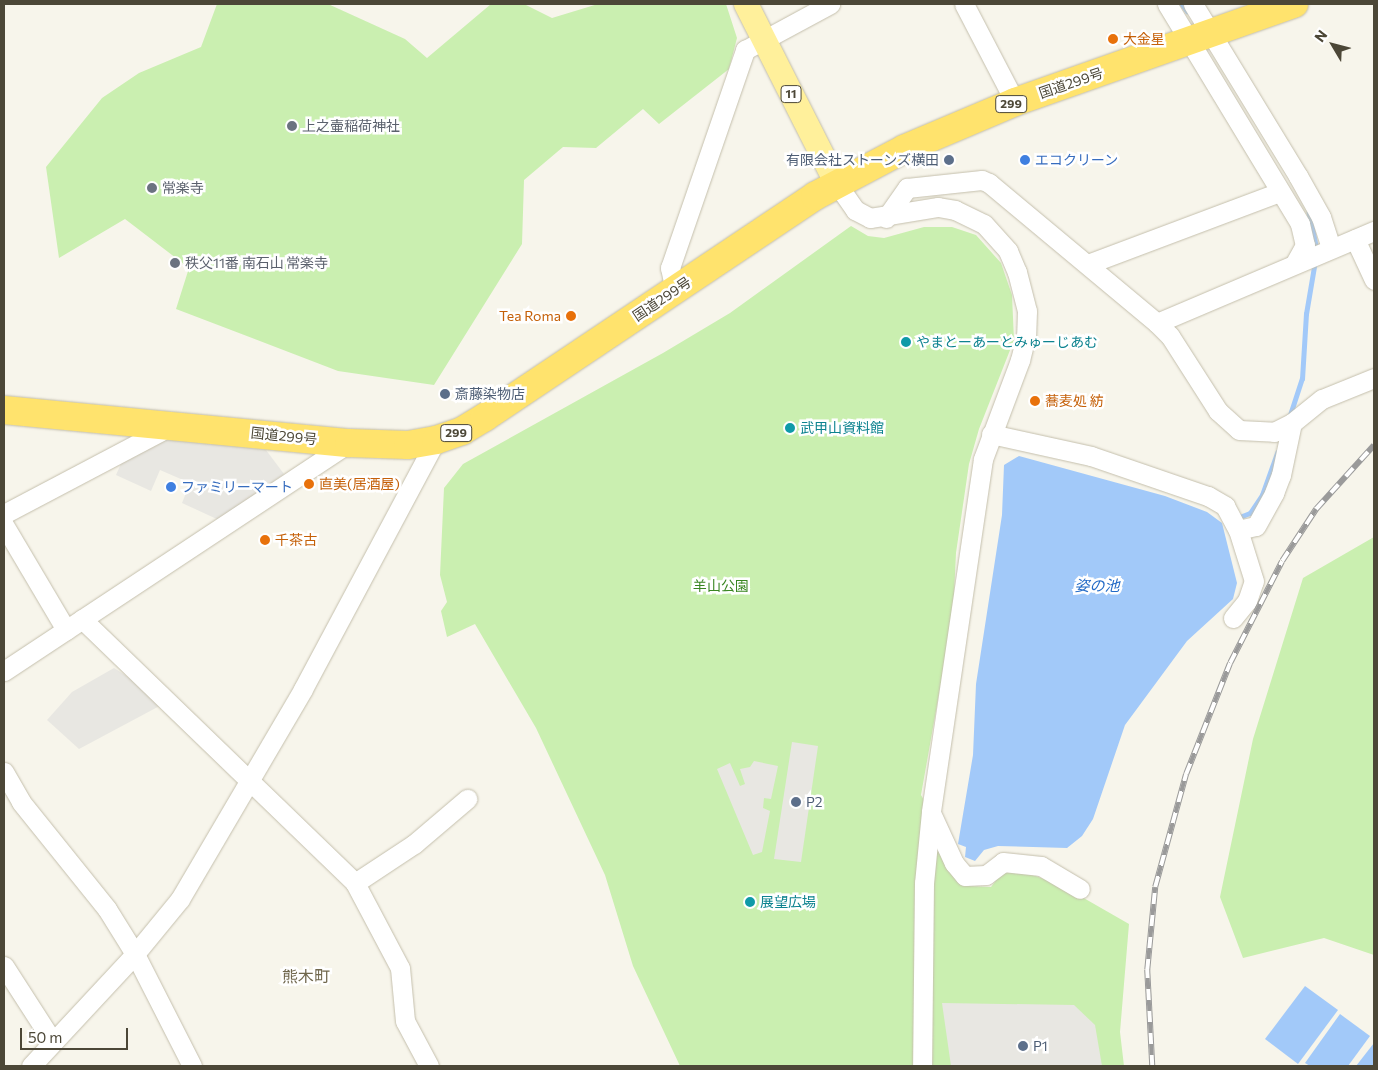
<!DOCTYPE html>
<meta charset="utf-8">
<style>
body{margin:0}
#map{position:relative;width:1378px;height:1070px;overflow:hidden;background:#f7f5eb;font-family:Commissioner,"Noto Sans JP",sans-serif}
div>[style]{position:absolute}
[style*='--x']{left:calc(var(--x)*1px);top:calc(var(--y)*1px);width:calc(var(--w)*1px);rotate:calc(var(--a)*1deg)}
.green>*{inset:0;background:#caefb0}
.parking>*{inset:0;background:#e8e7e2}
.water>*{inset:0;background:#a2c9f9}
.stream>*{height:4.5px;margin:-2.25px;padding:0 2.25px;transform-origin:2.25px;border-radius:2.25px;background:#a2c9f9}
.roads{filter:drop-shadow(0 0 1px #c4bfac) drop-shadow(0 0 1px #c4bfac)}
.minor>*{height:19px;margin:-9.5px;padding:0 9.5px;transform-origin:9.5px;border-radius:9.5px;background:#fff}
.major>*{height:24px;margin:-12px;padding:0 12px;transform-origin:12px;border-radius:12px;background:#fff09b}
.highway>*{height:28px;margin:-14px;padding:0 14px;transform-origin:14px;border-radius:14px;background:#ffe36d}
.rail>*{height:5.5px;margin-top:-2.75px;transform-origin:0;background:repeating-linear-gradient(90deg,#fff 0 11px,#9a9a9a 0 22px);box-sizing:border-box;border-block:1px solid #9a9a9a}
.dots>*{width:14px;height:14px;translate:-50% -50%;box-sizing:border-box;border:2px solid #fff;border-radius:50%}
span{translate:-50% -50%;white-space:nowrap;text-align:center;line-height:1.15;-webkit-text-stroke:5px #fff;paint-order:stroke}
.shield-label span{padding:1px 4px;background:#fff;border:1px solid;border-radius:4px;-webkit-text-stroke-width:0}
.shield-label{font-size:12px;color:#4c4737;font-weight:700}
.food-label{font-size:14px;color:#c56008}
.left{translate:0 -50%;text-align:left}
.right{translate:-100% -50%;text-align:right}
.street-label{font-size:14px;color:#4c4737}
.worship-label{font-size:14px;color:#5b616d}
.service-label{font-size:14px;color:#4e5e75}
.shop-label{font-size:14px;color:#366cbe}
.culture-label{font-size:14px;color:#0d838f}
.park-label{font-size:14px;color:#3a8622}
.water-label{font-size:15px;color:#226ac6;font-style:italic}
.quarter-label{font-size:16px;color:#70674d}
.frame{position:absolute;inset:0;border:5px solid #4c4737;pointer-events:none}
.north{position:absolute;left:1308px;top:20px;width:50px;height:50px;-webkit-text-stroke:4px #fff;paint-order:stroke;rotate:307deg;font-size:14px;font-weight:700;line-height:20px;text-align:center;color:#4c4737}
.north::after{content:'';display:block;margin:auto;width:18px;height:22px;background:#4c4737;clip-path:polygon(50% 0,100% 100%,50% 72%,0 100%)}
.scale{position:absolute;left:20px;top:1028px;width:108px;height:22px;box-sizing:border-box;border:2px solid #4c4737;border-top:0;padding-left:6px;font-size:15px;line-height:18px;white-space:nowrap;color:#4c4737;-webkit-text-stroke:4px #fff;paint-order:stroke}
</style>
<div id="map">
<div class="green">
<i style="clip-path:polygon(217px 4px,328px 4px,405px 39px,427px 58px,491px 4px,524px 4px,552px 18px,598px 4px,726px 4px,737px 38px,729px 69px,659px 124px,643px 109px,596px 148px,563px 147px,524px 180px,522px 244px,434px 385px,338px 371px,176px 309px,189px 268px,125px 219px,59px 258px,46px 167px,102px 98px,139px 73px,201px 47px)"></i>
<i style="clip-path:polygon(851px 226px,868px 236px,884px 238px,924px 227px,952px 227px,976px 235px,1001px 263px,1012px 295px,1014px 340px,979px 429px,969px 464px,956px 553px,953px 615px,921px 795px,940px 828px,954px 875px,969px 886px,991px 887px,1003px 871px,1027px 873px,1061px 885px,1129px 924px,1120px 1032px,1124px 1066px,680px 1066px,633px 966px,605px 875px,536px 728px,475px 624px,447px 637px,441px 611px,447px 602px,440px 575px,444px 488px,463px 464px,663px 353px,730px 313px)"></i>
<i style="clip-path:polygon(1374px 537px,1374px 955px,1324px 938px,1243px 958px,1220px 897px,1253px 739px,1303px 578px)"></i>
</div>
<div class="parking">
<i style="clip-path:polygon(166px 437px,266px 450px,284px 474px,219px 520px,182px 503px,190px 483px,160px 470px,151px 491px,116px 475px,123px 459px)"></i>
<i style="clip-path:polygon(114px 668px,167px 702px,79px 749px,47px 720px,72px 692px)"></i>
<i style="clip-path:polygon(792px 742px,818px 746px,801px 862px,774px 859px)"></i>
<i style="clip-path:polygon(754px 761px,778px 766px,771px 799px,764px 798px,763px 808px,770px 811px,762px 852px,753px 855px,717px 769px,730px 763px,740px 786px,745px 784px,740px 769px,750px 767px)"></i>
<i style="clip-path:polygon(942px 1003px,1074px 1005px,1095px 1025px,1102px 1066px,951px 1066px)"></i>
</div>
<div class="water">
<i style="clip-path:polygon(1019px 456px,1165px 496px,1207px 512px,1222px 523px,1237px 583px,1233px 599px,1187px 641px,1125px 725px,1093px 819px,1082px 836px,1067px 848px,998px 846px,984px 850px,975px 861px,965px 857px,966px 847px,958px 844px,973px 755px,976px 684px,1002px 515px,1004px 465px)"></i>
<i style="clip-path:polygon(1305px 986px,1338px 1010px,1298px 1064px,1265px 1039px)"></i>
<i style="clip-path:polygon(1340px 1014px,1370px 1036px,1348px 1066px,1310px 1066px,1305px 1063px)"></i>
<i style="clip-path:polygon(1374px 1043px,1374px 1066px,1356px 1066px)"></i>
</div>
<div class="stream">
<i style="--x:1182;--y:4;--w:9;--a:54"></i>
<i style="--x:1309;--y:212;--w:40;--a:78"></i>
<i style="--x:1290;--y:415;--w:38;--a:-72"></i>
<i style="--x:1302;--y:379;--w:65;--a:-86.5"></i>
<i style="--x:1306;--y:314;--w:54;--a:-80.4"></i>
<i style="--x:1237;--y:518;--w:14;--a:-21"></i>
<i style="--x:1250;--y:513;--w:22;--a:-56"></i>
<i style="--x:1262;--y:495;--w:45;--a:-70.3"></i>
</div>
<div class="roads">
<div class="minor">
<i style="--x:964;--y:4;--w:110;--a:62.5"></i>
<i style="--x:1167;--y:4;--w:257;--a:58.8"></i>
<i style="--x:1300;--y:224;--w:22;--a:77"></i>
<i style="--x:1305;--y:245;--w:21;--a:119"></i>
<i style="--x:1193;--y:4;--w:202;--a:58.6"></i>
<i style="--x:1298;--y:176;--w:47;--a:60.7"></i>
<i style="--x:1321;--y:217;--w:33;--a:72"></i>
<i style="--x:837;--y:184;--w:32;--a:55"></i>
<i style="--x:855;--y:210;--w:17;--a:28"></i>
<i style="--x:870;--y:218;--w:69;--a:-9.2"></i>
<i style="--x:938;--y:207;--w:17;--a:10"></i>
<i style="--x:955;--y:210;--w:32;--a:26"></i>
<i style="--x:984;--y:224;--w:36;--a:48"></i>
<i style="--x:1008;--y:251;--w:23;--a:67"></i>
<i style="--x:1017;--y:272;--w:40;--a:75.6"></i>
<i style="--x:1027;--y:311;--w:25;--a:92"></i>
<i style="--x:1026;--y:336;--w:25;--a:104"></i>
<i style="--x:1020;--y:360;--w:106;--a:110.5"></i>
<i style="--x:983;--y:459;--w:357;--a:98.4"></i>
<i style="--x:931;--y:812;--w:71;--a:95.6"></i>
<i style="--x:924;--y:883;--w:183;--a:90.6"></i>
<i style="--x:886;--y:218;--w:37;--a:-55"></i>
<i style="--x:907;--y:188;--w:75;--a:-6.1"></i>
<i style="--x:982;--y:180;--w:8;--a:23"></i>
<i style="--x:989;--y:183;--w:219;--a:39.8"></i>
<i style="--x:1157;--y:323;--w:18;--a:45"></i>
<i style="--x:1170;--y:336;--w:89;--a:57.4"></i>
<i style="--x:1218;--y:411;--w:28;--a:42"></i>
<i style="--x:1239;--y:430;--w:35;--a:3"></i>
<i style="--x:1274;--y:432;--w:20;--a:-27"></i>
<i style="--x:1292;--y:423;--w:38;--a:-39"></i>
<i style="--x:1322;--y:399;--w:56;--a:-22"></i>
<i style="--x:1355;--y:239;--w:45;--a:65.1"></i>
<i style="--x:1088;--y:264;--w:205;--a:-20.6"></i>
<i style="--x:675;--y:291;--w:24;--a:-102"></i>
<i style="--x:670;--y:268;--w:231;--a:-71"></i>
<i style="--x:745;--y:50;--w:97;--a:-28.4"></i>
<i style="--x:1157;--y:323;--w:236;--a:-23"></i>
<i style="--x:991;--y:434;--w:102;--a:12.4"></i>
<i style="--x:1091;--y:456;--w:124;--a:18.9"></i>
<i style="--x:1208;--y:496;--w:20;--a:30"></i>
<i style="--x:1225;--y:506;--w:27;--a:62"></i>
<i style="--x:1238;--y:530;--w:18;--a:-13"></i>
<i style="--x:1256;--y:526;--w:38;--a:-61"></i>
<i style="--x:1274;--y:493;--w:19;--a:-69"></i>
<i style="--x:1281;--y:475;--w:53;--a:-78.1"></i>
<i style="--x:4;--y:514;--w:189;--a:-27.8"></i>
<i style="--x:4;--y:525;--w:122;--a:59.4"></i>
<i style="--x:1233;--y:618;--w:22;--a:-51"></i>
<i style="--x:1247;--y:601;--w:21;--a:-71"></i>
<i style="--x:1254;--y:581;--w:53;--a:-107.4"></i>
<i style="--x:82;--y:619;--w:380;--a:44"></i>
<i style="--x:355;--y:883;--w:96;--a:62.1"></i>
<i style="--x:400;--y:968;--w:53;--a:84.6"></i>
<i style="--x:405;--y:1021;--w:51;--a:61.9"></i>
<i style="--x:4;--y:671;--w:414;--a:-33.5"></i>
<i style="--x:4;--y:772;--w:34;--a:60"></i>
<i style="--x:21;--y:802;--w:137;--a:51.2"></i>
<i style="--x:107;--y:909;--w:53;--a:58.1"></i>
<i style="--x:135;--y:954;--w:126;--a:63"></i>
<i style="--x:931;--y:813;--w:55;--a:65.3"></i>
<i style="--x:954;--y:863;--w:17;--a:50"></i>
<i style="--x:965;--y:876;--w:21;--a:-3"></i>
<i style="--x:986;--y:875;--w:21;--a:-37"></i>
<i style="--x:1003;--y:862;--w:38;--a:6"></i>
<i style="--x:1041;--y:866;--w:45;--a:30.5"></i>
<i style="--x:355;--y:883;--w:71;--a:-33.5"></i>
<i style="--x:414;--y:844;--w:70;--a:-40.3"></i>
<i style="--x:4;--y:966;--w:90;--a:57.2"></i>
<i style="--x:31;--y:1066;--w:153;--a:-47.1"></i>
<i style="--x:135;--y:954;--w:71;--a:-50.7"></i>
<i style="--x:180;--y:899;--w:243;--a:-59.6"></i>
<i style="--x:303;--y:689;--w:282;--a:-61.9"></i>
</div>
<div class="major">
<i style="--x:746;--y:4;--w:202;--a:63.2"></i>
</div>
<div class="highway">
<i style="--x:4;--y:410;--w:347;--a:5.5"></i>
<i style="--x:349;--y:443;--w:59;--a:1.9"></i>
<i style="--x:408;--y:445;--w:28;--a:-10"></i>
<i style="--x:436;--y:440;--w:28;--a:-19"></i>
<i style="--x:462;--y:431;--w:27;--a:-31"></i>
<i style="--x:485;--y:417;--w:397;--a:-33.8"></i>
<i style="--x:815;--y:196;--w:101;--a:-27.8"></i>
<i style="--x:904;--y:149;--w:121;--a:-22.9"></i>
<i style="--x:1015;--y:102;--w:296;--a:-19.4"></i>
</div>
</div>
<div class="rail">
<i style="--x:1152;--y:1066;--w:96;--a:-93"></i>
<i style="--x:1147;--y:970;--w:83;--a:-84.5"></i>
<i style="--x:1155;--y:887;--w:117;--a:-74.7"></i>
<i style="--x:1186;--y:774;--w:119;--a:-68.4"></i>
<i style="--x:1230;--y:663;--w:114;--a:-63"></i>
<i style="--x:1282;--y:561;--w:62;--a:-56.8"></i>
<i style="--x:1316;--y:509;--w:86;--a:-47.8"></i>
</div>
<div class="dots">
<i style="left:1113px;top:39px;background:#e8710a"></i>
<i style="left:292px;top:126px;background:#6b7280"></i>
<i style="left:949px;top:160px;background:#5c6f8a"></i>
<i style="left:1025px;top:160px;background:#3f7fe0"></i>
<i style="left:152px;top:188px;background:#6b7280"></i>
<i style="left:175px;top:263px;background:#6b7280"></i>
<i style="left:571px;top:316px;background:#e8710a"></i>
<i style="left:906px;top:342px;background:#0f9aa8"></i>
<i style="left:445px;top:394px;background:#5c6f8a"></i>
<i style="left:1035px;top:401px;background:#e8710a"></i>
<i style="left:790px;top:428px;background:#0f9aa8"></i>
<i style="left:309px;top:484px;background:#e8710a"></i>
<i style="left:171px;top:487px;background:#3f7fe0"></i>
<i style="left:265px;top:540px;background:#e8710a"></i>
<i style="left:796px;top:802px;background:#5c6f8a"></i>
<i style="left:750px;top:902px;background:#0f9aa8"></i>
<i style="left:1023px;top:1046px;background:#5c6f8a"></i>
</div>
<div class="shield-label">
<span style="left:791px;top:94px">11</span>
<span style="left:1011px;top:104px">299</span>
<span style="left:456px;top:433px">299</span>
</div>
<div class="food-label">
<span class="left" style="left:1123px;top:39px">大金星</span>
<span class="right" style="left:561px;top:316px">Tea Roma</span>
<span class="left" style="left:1045px;top:401px">蕎麦処 紡</span>
<span class="left" style="left:319px;top:484px">直美(居酒屋)</span>
<span class="left" style="left:275px;top:540px">千茶古</span>
</div>
<div class="street-label">
<span style="left:1071px;top:83px;rotate:-19deg">国道299号</span>
<span style="left:662px;top:299px;rotate:-34deg">国道299号</span>
<span style="left:284px;top:436px;rotate:6deg">国道299号</span>
</div>
<div class="worship-label">
<span class="left" style="left:302px;top:126px">上之壷稲荷神社</span>
<span class="left" style="left:162px;top:188px">常楽寺</span>
<span class="left" style="left:185px;top:263px">秩父11番 南石山 常楽寺</span>
</div>
<div class="service-label">
<span class="right" style="left:939px;top:160px">有限会社ストーンズ横田</span>
<span class="left" style="left:455px;top:394px">斎藤染物店</span>
<span class="left" style="left:806px;top:802px">P2</span>
<span class="left" style="left:1033px;top:1046px">P1</span>
</div>
<div class="shop-label">
<span class="left" style="left:1035px;top:160px">エコクリーン</span>
<span class="left" style="left:181px;top:487px">ファミリーマート</span>
</div>
<div class="culture-label">
<span class="left" style="left:916px;top:342px">やまとーあーとみゅーじあむ</span>
<span class="left" style="left:800px;top:428px">武甲山資料館</span>
<span class="left" style="left:760px;top:902px">展望広場</span>
</div>
<div class="park-label">
<span style="left:721px;top:586px">羊山公園</span>
</div>
<div class="water-label">
<span style="left:1097px;top:586px">姿の池</span>
</div>
<div class="quarter-label">
<span style="left:306px;top:976px">熊木町</span>
</div>
<div class="frame"></div>
<div class="north">N</div>
<div class="scale">50 m</div>
</div>
